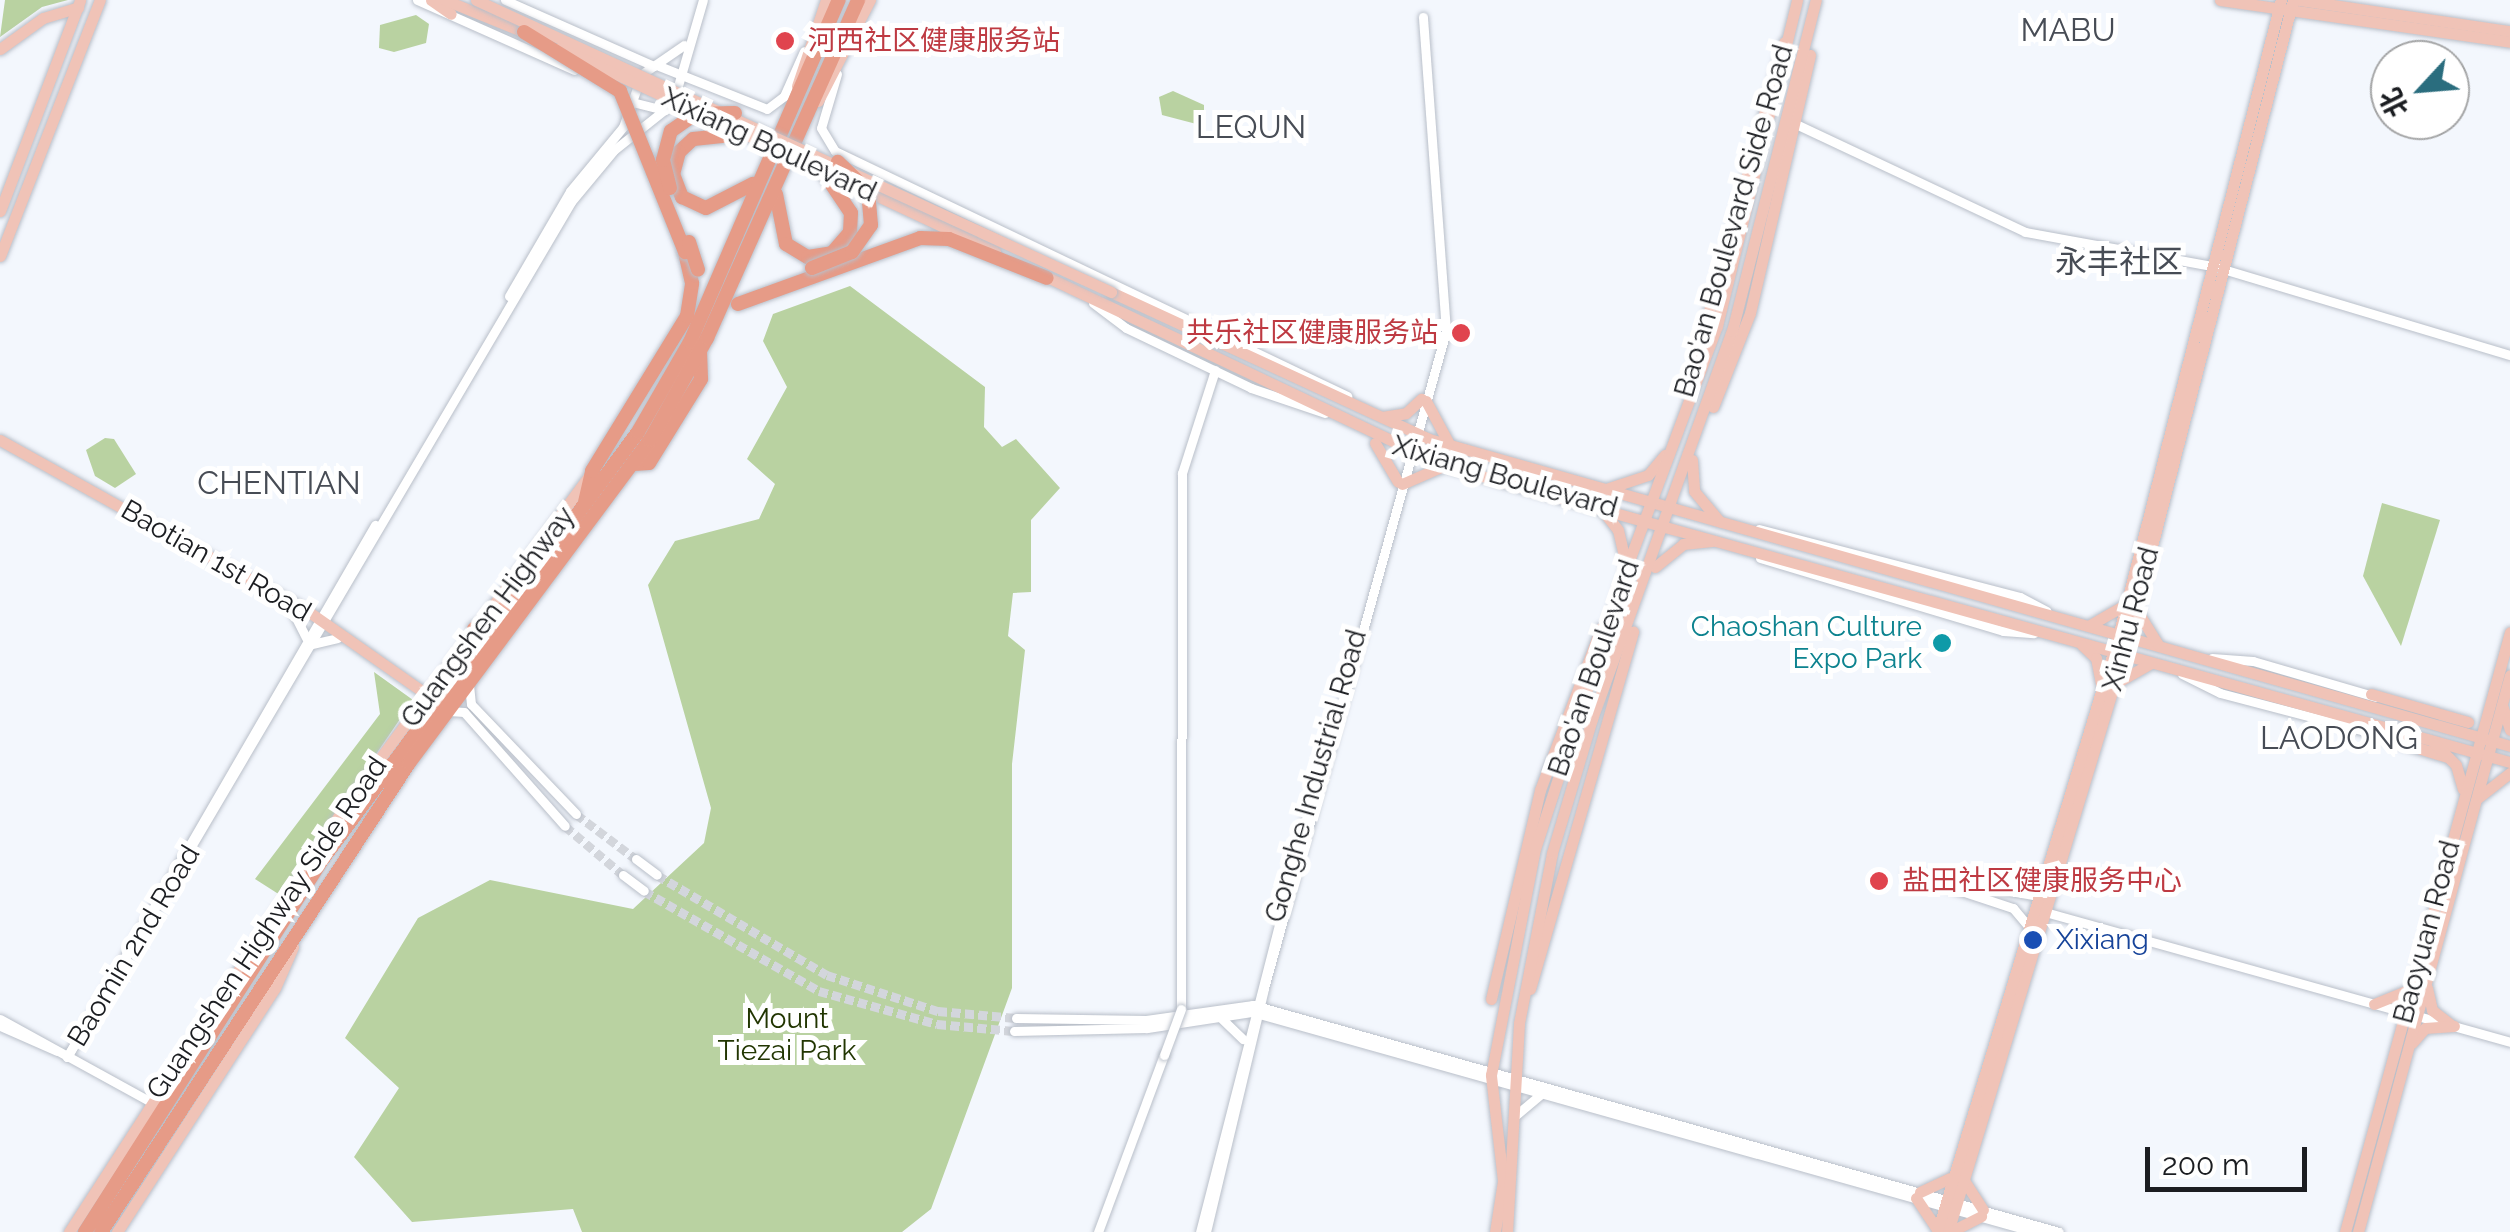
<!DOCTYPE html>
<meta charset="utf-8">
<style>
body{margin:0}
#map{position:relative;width:2510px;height:1232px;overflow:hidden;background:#f3f7fd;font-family:Raleway,"Noto Sans SC",sans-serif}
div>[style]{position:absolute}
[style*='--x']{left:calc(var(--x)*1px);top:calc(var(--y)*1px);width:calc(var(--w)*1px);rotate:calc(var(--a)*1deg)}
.green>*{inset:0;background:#b9d2a1}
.minor-tunnel>*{height:9px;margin-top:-4.5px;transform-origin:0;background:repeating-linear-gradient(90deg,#d3d6dc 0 9px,transparent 0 13.5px)}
.roads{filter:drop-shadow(0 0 2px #b9bfc9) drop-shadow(0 0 2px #b9bfc9)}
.minor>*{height:9px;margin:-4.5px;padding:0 4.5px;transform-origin:4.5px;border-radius:4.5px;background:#fff}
.major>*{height:11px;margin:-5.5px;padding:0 5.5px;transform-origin:5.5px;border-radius:5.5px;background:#f0c3b7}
.highway>*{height:14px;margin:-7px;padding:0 7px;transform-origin:7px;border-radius:7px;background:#e69b87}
.bridges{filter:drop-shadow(0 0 2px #b9bfc9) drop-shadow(0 0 2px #b9bfc9)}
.minor-bridge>*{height:9px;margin:-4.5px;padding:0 4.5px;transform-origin:4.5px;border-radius:4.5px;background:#fff}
.major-bridge>*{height:11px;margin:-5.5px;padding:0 5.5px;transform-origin:5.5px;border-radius:5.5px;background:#f0c3b7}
.highway-bridge>*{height:14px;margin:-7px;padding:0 7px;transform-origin:7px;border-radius:7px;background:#e69b87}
.dots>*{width:28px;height:28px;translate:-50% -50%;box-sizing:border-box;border:5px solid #fff;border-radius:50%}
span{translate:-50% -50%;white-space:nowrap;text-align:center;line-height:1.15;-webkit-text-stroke:10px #fff;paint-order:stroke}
.health-label{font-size:28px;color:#be3a42}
.left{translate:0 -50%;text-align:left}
.right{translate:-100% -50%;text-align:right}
.street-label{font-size:28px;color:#1b1d21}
.culture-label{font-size:28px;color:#0d838f}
.transit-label{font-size:28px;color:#164399}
.park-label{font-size:28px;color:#223602}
.quarter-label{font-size:32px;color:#474c55}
.north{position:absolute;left:2370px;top:40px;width:100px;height:100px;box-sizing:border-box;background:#fff;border:2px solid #a4a5a6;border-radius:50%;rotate:244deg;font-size:28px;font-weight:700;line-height:40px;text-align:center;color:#1b1d21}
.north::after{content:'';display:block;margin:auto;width:35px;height:45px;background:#2a6d7e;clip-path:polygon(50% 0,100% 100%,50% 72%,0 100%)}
.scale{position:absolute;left:2145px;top:1147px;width:162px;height:45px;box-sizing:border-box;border:5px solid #1b1d21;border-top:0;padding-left:12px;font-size:30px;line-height:35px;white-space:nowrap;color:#1b1d21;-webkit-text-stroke:8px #fff;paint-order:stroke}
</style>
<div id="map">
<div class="green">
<i style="clip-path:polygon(5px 0,68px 0,42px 7px,0 37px)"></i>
<i style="clip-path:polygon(416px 15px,429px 24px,426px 43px,394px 52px,379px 48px,380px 25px)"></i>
<i style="clip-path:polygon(1173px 91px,1204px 105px,1204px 126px,1162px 115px,1159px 97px)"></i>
<i style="clip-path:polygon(850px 286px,985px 387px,984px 427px,1002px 447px,1016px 439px,1060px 488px,1031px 520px,1031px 592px,1013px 593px,1008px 636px,1025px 650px,1012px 764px,1012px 988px,931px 1209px,902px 1232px,582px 1232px,573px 1209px,412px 1222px,354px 1157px,399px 1088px,345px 1038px,418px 918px,490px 880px,633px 909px,704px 843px,711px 808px,648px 585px,675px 541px,759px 519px,775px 484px,747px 459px,787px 387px,763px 341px,773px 314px)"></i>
<i style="clip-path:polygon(105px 438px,114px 439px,136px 474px,115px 488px,95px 476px,86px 450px)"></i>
<i style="clip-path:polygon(2382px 503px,2440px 520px,2401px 646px,2363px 576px)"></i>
<i style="clip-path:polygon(374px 672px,413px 700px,280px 895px,255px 879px,380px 714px)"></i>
</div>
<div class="minor-tunnel">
<i style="--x:576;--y:814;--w:75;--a:36.9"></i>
<i style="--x:565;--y:826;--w:76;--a:40.2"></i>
<i style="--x:657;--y:875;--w:197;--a:30.5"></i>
<i style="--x:827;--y:975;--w:117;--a:18"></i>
<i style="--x:938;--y:1011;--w:78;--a:5.1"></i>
<i style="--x:644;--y:891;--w:202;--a:29.7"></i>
<i style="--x:819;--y:991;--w:123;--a:15.6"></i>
<i style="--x:937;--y:1024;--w:77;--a:5.2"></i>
</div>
<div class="roads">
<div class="minor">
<i style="--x:417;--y:0;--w:172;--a:24"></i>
<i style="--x:505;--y:0;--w:163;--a:23.9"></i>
<i style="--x:659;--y:66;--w:116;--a:21.7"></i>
<i style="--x:767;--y:109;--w:21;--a:-37"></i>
<i style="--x:784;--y:96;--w:49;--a:-66"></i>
<i style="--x:837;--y:74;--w:56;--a:106.5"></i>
<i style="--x:821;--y:128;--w:27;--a:59"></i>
<i style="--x:835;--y:151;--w:568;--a:25.57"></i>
<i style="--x:636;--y:103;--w:30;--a:14"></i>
<i style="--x:1798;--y:125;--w:251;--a:25.2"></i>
<i style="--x:2025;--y:232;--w:191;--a:10.3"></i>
<i style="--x:2213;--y:266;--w:310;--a:16.7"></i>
<i style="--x:509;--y:296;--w:121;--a:-59.8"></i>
<i style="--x:570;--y:191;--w:83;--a:-50.4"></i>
<i style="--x:623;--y:127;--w:56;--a:-70.3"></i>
<i style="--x:642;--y:74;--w:51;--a:-34.6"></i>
<i style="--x:1093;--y:303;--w:41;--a:37.1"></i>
<i style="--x:1126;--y:328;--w:139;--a:25.6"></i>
<i style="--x:1251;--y:388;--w:78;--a:18.7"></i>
<i style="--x:1759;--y:529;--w:270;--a:14.6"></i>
<i style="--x:2020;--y:597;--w:30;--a:28"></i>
<i style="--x:1760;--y:558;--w:254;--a:16.7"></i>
<i style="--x:2003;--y:631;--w:31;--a:4"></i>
<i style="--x:292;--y:610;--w:31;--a:63"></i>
<i style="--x:312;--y:644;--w:26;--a:-13"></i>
<i style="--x:2212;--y:658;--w:41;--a:4.2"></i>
<i style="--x:2253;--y:661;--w:128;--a:16.3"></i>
<i style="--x:2182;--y:674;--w:42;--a:26.6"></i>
<i style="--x:2220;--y:693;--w:181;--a:14.7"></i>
<i style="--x:469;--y:685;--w:19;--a:84"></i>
<i style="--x:471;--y:704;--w:152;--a:46.3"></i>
<i style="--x:449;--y:711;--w:15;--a:4"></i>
<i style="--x:464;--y:712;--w:152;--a:48.5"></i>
<i style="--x:636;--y:859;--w:26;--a:37"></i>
<i style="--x:1907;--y:873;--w:112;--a:18.3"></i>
<i style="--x:2013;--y:908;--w:25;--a:50"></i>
<i style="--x:1907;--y:873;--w:134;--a:9.9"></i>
<i style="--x:623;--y:875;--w:26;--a:37"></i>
<i style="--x:2045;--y:912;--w:483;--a:15.6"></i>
<i style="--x:1181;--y:1009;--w:536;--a:-89.89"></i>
<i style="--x:1182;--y:473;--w:108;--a:-72.2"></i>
<i style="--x:1220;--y:1017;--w:32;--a:44"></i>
<i style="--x:1016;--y:1018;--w:130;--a:0.9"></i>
<i style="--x:1146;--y:1020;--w:108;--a:-8"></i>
<i style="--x:1253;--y:1005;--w:837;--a:15.73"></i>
<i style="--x:0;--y:1019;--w:172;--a:28.8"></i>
<i style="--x:0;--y:1026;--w:62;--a:23.7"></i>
<i style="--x:1014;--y:1031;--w:133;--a:-1.3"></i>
<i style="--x:1147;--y:1028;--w:106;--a:-8.7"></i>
<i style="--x:1252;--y:1012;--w:813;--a:15.69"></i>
<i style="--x:67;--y:1057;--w:992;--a:-59.48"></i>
<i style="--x:571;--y:202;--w:67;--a:-50.4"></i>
<i style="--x:614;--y:150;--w:75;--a:-38.5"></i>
<i style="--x:673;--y:103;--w:107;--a:-73.8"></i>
<i style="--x:67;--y:1057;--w:615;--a:-59.93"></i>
<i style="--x:1516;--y:1115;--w:33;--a:-40"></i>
<i style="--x:1098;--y:1232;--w:189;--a:-69.6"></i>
<i style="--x:1200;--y:1232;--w:514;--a:-75.59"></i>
<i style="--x:1206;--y:1232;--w:251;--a:-76.6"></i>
<i style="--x:1264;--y:988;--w:682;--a:-74.52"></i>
<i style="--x:1446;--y:331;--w:315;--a:-94.2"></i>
</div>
<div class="major">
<i style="--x:431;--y:0;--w:24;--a:35"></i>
<i style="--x:445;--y:0;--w:85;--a:22.1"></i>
<i style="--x:2220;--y:0;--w:293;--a:8.2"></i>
<i style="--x:2299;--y:0;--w:213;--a:8.4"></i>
<i style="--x:0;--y:49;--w:53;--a:-35.8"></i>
<i style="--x:43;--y:18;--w:37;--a:-17"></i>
<i style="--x:797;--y:86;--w:91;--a:-71.4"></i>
<i style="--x:818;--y:101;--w:114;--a:-62.8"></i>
<i style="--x:822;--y:170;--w:191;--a:25.1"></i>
<i style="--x:0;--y:211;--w:226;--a:-69.2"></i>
<i style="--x:0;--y:256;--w:275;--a:-68.7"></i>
<i style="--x:1043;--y:275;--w:446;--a:25.4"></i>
<i style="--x:1446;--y:466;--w:1104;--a:15.55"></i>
<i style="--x:1111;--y:292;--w:350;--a:24.8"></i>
<i style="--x:1429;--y:439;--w:1124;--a:15.85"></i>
<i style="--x:1687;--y:390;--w:361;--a:-74.4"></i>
<i style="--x:1426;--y:401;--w:47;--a:61.8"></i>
<i style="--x:1713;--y:407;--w:101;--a:-68.5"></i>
<i style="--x:1750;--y:313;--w:265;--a:-76.9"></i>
<i style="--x:1382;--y:417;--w:24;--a:-9"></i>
<i style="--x:1406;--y:413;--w:21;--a:-43"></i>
<i style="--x:0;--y:440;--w:354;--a:29.1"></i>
<i style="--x:309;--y:612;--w:143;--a:35"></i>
<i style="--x:1375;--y:443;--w:45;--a:59.5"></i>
<i style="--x:1692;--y:460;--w:31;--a:86"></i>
<i style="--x:1694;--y:491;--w:40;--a:50"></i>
<i style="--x:1402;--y:484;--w:45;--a:-23.7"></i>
<i style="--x:1606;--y:489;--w:44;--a:-18.4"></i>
<i style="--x:1648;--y:475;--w:26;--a:-50"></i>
<i style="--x:1600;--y:507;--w:29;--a:52"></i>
<i style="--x:1618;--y:530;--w:37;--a:77"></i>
<i style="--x:1655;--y:567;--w:36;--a:-39"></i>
<i style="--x:1683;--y:544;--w:29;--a:-6"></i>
<i style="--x:2137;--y:611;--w:40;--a:58"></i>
<i style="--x:2090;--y:625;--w:39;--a:-30"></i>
<i style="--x:2082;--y:645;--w:19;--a:43"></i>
<i style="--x:2096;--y:658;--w:26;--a:79"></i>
<i style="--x:2116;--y:683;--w:40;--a:-29.7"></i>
<i style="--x:2371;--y:694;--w:101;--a:16.1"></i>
<i style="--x:2502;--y:705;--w:26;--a:72"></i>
<i style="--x:2389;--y:739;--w:61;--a:17.2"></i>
<i style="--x:2434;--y:743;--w:31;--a:45"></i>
<i style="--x:2456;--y:765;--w:25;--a:74"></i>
<i style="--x:2479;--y:797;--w:39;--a:-38"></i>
<i style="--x:2427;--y:988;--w:23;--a:77"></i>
<i style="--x:2432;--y:1010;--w:23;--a:38"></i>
<i style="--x:1530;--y:989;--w:372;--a:-73.9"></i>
<i style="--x:1491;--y:999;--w:215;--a:-76.8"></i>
<i style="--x:1540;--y:790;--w:173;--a:-69.4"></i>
<i style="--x:2374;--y:1004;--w:35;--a:-22"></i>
<i style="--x:2412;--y:1043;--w:20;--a:-49"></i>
<i style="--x:2425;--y:1028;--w:29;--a:-4"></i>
<i style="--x:1965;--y:1182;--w:33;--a:57"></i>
<i style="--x:1920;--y:1192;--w:33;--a:-25"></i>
<i style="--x:1916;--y:1198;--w:36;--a:56"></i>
<i style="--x:69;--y:1232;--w:511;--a:-57.06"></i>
<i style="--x:347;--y:803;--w:408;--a:-53.5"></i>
<i style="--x:117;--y:1232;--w:291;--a:-57.1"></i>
<i style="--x:275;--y:988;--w:45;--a:-66.3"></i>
<i style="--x:1495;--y:1232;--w:52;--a:-81.1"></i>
<i style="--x:1503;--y:1181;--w:107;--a:-96.5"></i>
<i style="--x:1491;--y:1075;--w:230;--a:-79"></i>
<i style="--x:1535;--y:849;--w:294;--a:-72"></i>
<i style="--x:1626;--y:569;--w:259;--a:-69.5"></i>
<i style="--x:1717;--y:326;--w:336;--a:-76.2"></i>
<i style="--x:1507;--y:1232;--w:209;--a:-86.7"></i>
<i style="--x:1519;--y:1023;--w:173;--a:-79"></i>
<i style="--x:1552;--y:853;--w:140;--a:-73.4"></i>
<i style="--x:1592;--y:719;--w:412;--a:-70.2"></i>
<i style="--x:1732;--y:331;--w:341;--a:-75.8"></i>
<i style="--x:1937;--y:1232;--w:623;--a:-73.11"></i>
<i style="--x:2118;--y:636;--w:657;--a:-75.63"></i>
<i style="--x:1948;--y:1232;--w:620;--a:-73.11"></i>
<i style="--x:2128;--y:639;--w:660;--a:-75.52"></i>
<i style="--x:1950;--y:1232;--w:35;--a:-27"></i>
<i style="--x:2345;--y:1232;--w:622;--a:-74.62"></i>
<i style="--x:2358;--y:1232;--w:577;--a:-74.74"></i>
</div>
<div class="highway">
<i style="--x:741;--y:134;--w:48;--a:174.1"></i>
<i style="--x:693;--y:139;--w:19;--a:137"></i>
<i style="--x:679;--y:152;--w:23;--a:105"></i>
<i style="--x:673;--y:174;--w:25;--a:69"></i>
<i style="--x:682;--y:197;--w:26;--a:25"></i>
<i style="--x:706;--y:208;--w:53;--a:-27.1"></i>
<i style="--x:776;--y:194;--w:51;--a:78.7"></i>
<i style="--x:786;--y:244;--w:26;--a:31"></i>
<i style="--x:808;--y:257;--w:24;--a:-9"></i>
<i style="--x:832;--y:253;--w:28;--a:-49"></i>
<i style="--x:850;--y:232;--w:19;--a:-87"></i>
<i style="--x:851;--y:213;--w:52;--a:-124"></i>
<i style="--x:738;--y:304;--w:194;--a:-19.9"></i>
<i style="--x:920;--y:238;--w:29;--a:2"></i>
<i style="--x:949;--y:239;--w:105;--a:21.7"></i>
<i style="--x:634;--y:464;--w:15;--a:-4"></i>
<i style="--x:649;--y:463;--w:99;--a:-58.2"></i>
<i style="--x:701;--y:379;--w:27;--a:-92"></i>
<i style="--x:585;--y:502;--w:32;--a:-77"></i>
<i style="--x:592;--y:471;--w:182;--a:-58.5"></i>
<i style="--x:687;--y:316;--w:33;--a:-81"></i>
<i style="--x:692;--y:283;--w:31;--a:-103"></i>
<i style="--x:474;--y:629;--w:35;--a:-35"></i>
<i style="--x:85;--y:1232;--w:436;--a:-57.5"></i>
<i style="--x:319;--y:864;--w:537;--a:-53.56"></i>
<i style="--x:638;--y:432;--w:104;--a:-60"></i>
<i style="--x:690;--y:342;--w:373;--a:-66.5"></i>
<i style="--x:101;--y:1232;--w:561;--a:-56.71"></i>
<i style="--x:409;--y:763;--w:403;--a:-53.3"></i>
<i style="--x:650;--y:440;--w:117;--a:-60.8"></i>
<i style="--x:707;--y:338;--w:370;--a:-65.9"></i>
</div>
</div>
<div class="bridges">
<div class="minor-bridge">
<i style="--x:1164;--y:1055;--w:49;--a:-69.7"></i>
</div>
<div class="major-bridge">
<i style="--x:476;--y:0;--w:699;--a:24.69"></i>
<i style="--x:560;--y:48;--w:289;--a:25"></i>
</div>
<div class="highway-bridge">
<i style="--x:524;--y:32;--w:113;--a:31.6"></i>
<i style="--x:620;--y:91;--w:174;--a:68"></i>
<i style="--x:670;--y:188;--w:29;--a:-104"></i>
<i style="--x:663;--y:160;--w:30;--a:-75"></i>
<i style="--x:671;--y:131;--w:29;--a:-35"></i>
<i style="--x:695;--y:114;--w:40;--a:-1.4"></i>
<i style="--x:689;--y:242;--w:29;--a:72"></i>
<i style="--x:812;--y:268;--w:43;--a:-21.8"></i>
<i style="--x:852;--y:252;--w:33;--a:-55"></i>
<i style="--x:871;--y:225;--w:34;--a:-95"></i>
<i style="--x:868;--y:191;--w:42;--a:-136"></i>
</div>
</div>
<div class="dots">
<i style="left:785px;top:41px;background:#e0444e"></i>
<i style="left:1461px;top:333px;background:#e0444e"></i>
<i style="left:1942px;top:643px;background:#0f9aa8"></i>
<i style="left:1879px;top:881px;background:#e0444e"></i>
<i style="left:2033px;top:940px;background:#1a4fb4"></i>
</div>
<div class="health-label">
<span class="left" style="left:808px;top:41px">河西社区健康服务站</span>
<span class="right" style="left:1438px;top:333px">共乐社区健康服务站</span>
<span class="left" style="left:1902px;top:881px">盐田社区健康服务中心</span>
</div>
<div class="street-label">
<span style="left:769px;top:145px;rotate:25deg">Xixiang Boulevard</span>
<span style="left:1734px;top:221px;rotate:-74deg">Bao'an Boulevard Side Road</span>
<span style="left:1505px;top:477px;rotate:16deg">Xixiang Boulevard</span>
<span style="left:216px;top:561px;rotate:30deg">Baotian 1st Road</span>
<span style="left:488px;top:617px;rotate:-53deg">Guangshen Highway</span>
<span style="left:2131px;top:619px;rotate:-75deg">Xinhu Road</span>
<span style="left:1594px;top:668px;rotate:-71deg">Bao'an Boulevard</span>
<span style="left:1316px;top:776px;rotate:-74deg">Gonghe Industrial Road</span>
<span style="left:267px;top:928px;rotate:-56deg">Guangshen Highway Side Road</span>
<span style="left:2427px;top:932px;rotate:-75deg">Baoyuan Road</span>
<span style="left:134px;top:946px;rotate:-59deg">Baomin 2nd Road</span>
</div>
<div class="culture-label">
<span class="right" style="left:1922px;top:643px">Chaoshan Culture<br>Expo Park</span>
</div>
<div class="transit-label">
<span class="left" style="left:2056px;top:940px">Xixiang</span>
</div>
<div class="park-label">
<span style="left:787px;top:1035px">Mount<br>Tiezai Park</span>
</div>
<div class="quarter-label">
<span style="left:2068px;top:30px">MABU</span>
<span style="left:1251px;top:127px">LEQUN</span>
<span style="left:2119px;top:262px">永丰社区</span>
<span style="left:279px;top:483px">CHENTIAN</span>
<span style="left:2339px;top:738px">LAODONG</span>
</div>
<div class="north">北</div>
<div class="scale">200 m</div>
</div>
